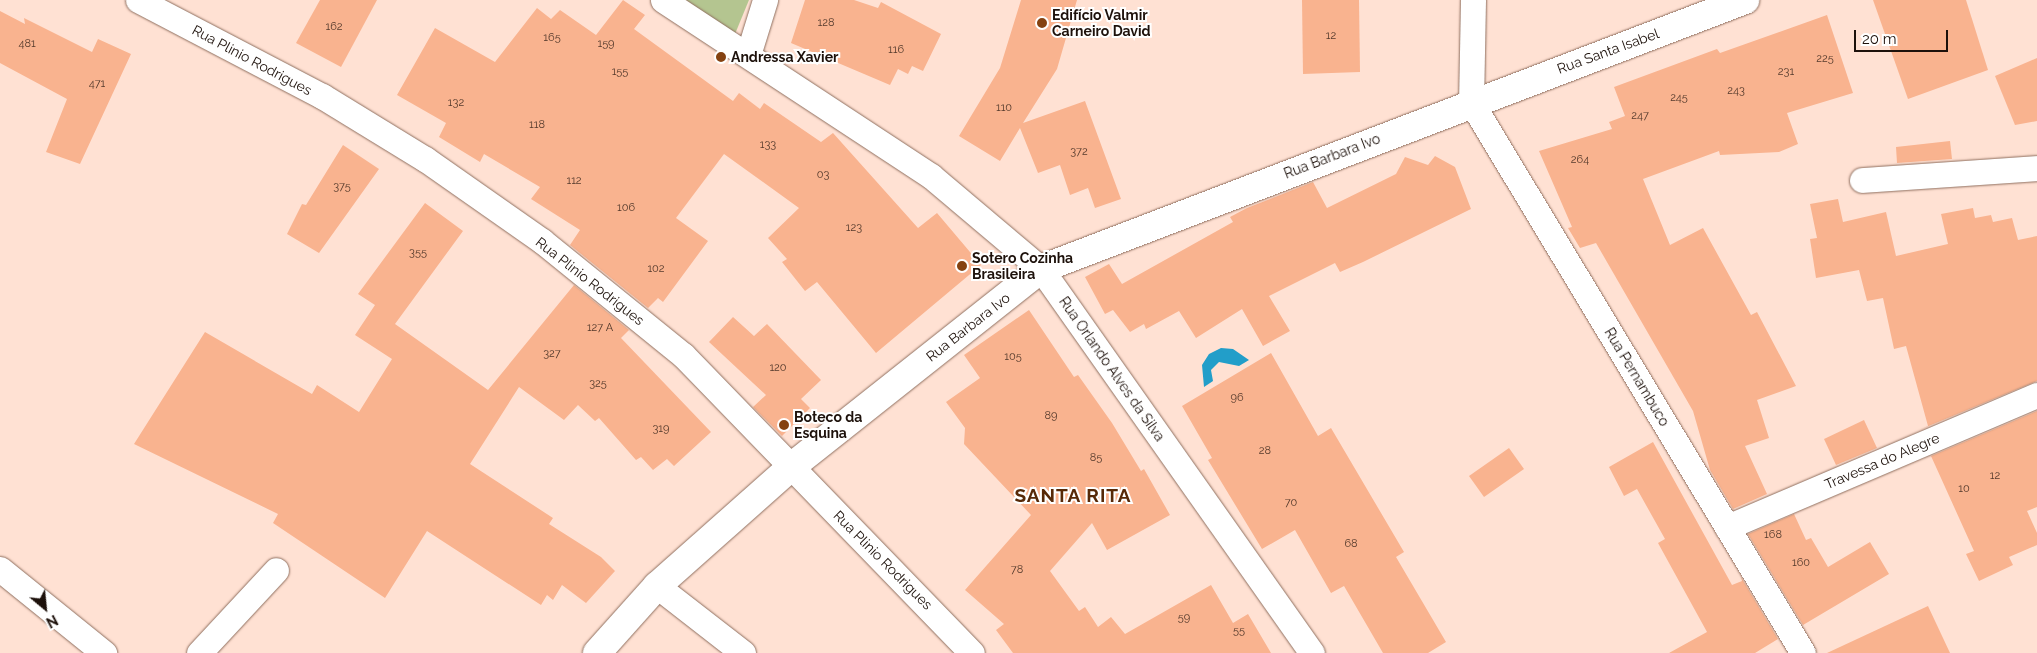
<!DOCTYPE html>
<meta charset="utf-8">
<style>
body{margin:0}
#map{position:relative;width:2037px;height:653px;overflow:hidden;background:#ffe1d3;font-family:Raleway,sans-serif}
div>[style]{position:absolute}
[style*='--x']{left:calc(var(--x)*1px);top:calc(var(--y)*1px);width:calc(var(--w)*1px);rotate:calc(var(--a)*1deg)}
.green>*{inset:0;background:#b4c590}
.water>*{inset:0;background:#229ec9}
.building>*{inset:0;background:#f9b38f}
.roads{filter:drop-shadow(0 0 1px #8f6f5f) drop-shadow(0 0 1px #8f6f5f)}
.street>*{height:25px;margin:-12.5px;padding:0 12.5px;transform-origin:12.5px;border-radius:12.5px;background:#fff}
.secondary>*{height:28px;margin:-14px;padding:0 14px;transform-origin:14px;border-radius:14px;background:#fff}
.dots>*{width:14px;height:14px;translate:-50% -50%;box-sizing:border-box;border:2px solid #fff;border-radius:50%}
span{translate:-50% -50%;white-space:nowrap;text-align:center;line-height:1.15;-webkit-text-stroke:4px #fff;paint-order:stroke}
.number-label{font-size:11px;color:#543a2c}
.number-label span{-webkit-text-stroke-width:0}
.poi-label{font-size:14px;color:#1d110b;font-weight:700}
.left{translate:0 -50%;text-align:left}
.street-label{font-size:14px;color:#1d110b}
.district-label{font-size:19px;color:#572907;font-weight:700;letter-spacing:1px}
.north{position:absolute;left:20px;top:583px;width:50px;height:50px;-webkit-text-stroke:4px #fff;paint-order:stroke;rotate:152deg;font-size:14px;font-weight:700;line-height:20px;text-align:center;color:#1d110b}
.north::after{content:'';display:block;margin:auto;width:18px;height:22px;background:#1d110b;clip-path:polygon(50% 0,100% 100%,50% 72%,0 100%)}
.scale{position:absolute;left:1854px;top:30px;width:94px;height:22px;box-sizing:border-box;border:2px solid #1d110b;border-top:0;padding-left:6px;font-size:15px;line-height:18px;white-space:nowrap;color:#1d110b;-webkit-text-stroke:4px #fff;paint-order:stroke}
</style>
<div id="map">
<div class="green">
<i style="clip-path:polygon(686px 0,749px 0,735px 34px)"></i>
</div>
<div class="water">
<i style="clip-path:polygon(1221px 348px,1233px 349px,1249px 360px,1239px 366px,1219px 362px,1211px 370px,1213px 381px,1204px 387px,1202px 365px,1209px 354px)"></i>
</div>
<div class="building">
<i style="clip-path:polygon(320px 0,377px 0,341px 67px,296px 43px)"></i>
<i style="clip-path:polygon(623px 0,645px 15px,634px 29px,733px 101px,739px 93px,760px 109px,764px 103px,821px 142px,833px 133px,918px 228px,937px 213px,981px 265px,876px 353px,817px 282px,805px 291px,782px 262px,787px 259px,768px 238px,799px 208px,724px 154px,676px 218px,708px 241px,663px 302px,658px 298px,648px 308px,570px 245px,580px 230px,531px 199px,540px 187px,484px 154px,480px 162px,439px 137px,446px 123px,397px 95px,435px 28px,495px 62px,537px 8px,551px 19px,560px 10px,596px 35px)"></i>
<i style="clip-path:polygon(805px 0,854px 0,878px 8px,881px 2px,941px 34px,923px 71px,912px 66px,908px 74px,898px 69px,890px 85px,791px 43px)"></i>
<i style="clip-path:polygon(1021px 0,1077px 0,1057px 69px,1023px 123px,1085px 101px,1121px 199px,1095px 208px,1088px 188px,1070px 195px,1060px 165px,1038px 173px,1020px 128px,1000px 161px,959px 136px,1000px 68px)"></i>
<i style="clip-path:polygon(1302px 0,1359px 0,1360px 72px,1303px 74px)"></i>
<i style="clip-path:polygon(1873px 0,1966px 0,1988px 70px,1908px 99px)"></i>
<i style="clip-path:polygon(0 11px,25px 24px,24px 18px,92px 52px,98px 39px,131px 54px,80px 164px,46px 152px,67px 99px,0 63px)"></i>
<i style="clip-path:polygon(1827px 15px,1853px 93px,1787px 113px,1798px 144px,1779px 152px,1720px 155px,1719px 151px,1643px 179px,1670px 245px,1703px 228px,1751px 315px,1757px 312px,1796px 386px,1757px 400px,1769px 438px,1745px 446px,1767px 494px,1733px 509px,1710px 470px,1693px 411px,1596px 243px,1580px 248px,1568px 228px,1572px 227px,1539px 151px,1612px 129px,1609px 122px,1625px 116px,1614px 87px,1717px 49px,1720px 53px)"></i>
<i style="clip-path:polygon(2037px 58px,2037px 121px,2015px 125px,1995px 76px)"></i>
<i style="clip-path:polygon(1950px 141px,1952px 159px,1897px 163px,1896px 147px)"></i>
<i style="clip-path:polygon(343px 145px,379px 169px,319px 253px,287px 234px,302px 204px,306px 205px)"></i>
<i style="clip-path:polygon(1435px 156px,1455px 167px,1471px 209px,1363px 262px,1340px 272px,1335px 263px,1269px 296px,1290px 331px,1263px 346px,1242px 309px,1196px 338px,1179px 311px,1146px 329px,1144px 324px,1130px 332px,1113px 310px,1105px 314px,1085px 277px,1109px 264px,1122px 284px,1233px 222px,1230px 217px,1247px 208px,1313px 182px,1327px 208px,1396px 174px,1405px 157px,1428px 165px)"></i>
<i style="clip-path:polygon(1838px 199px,1843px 222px,1886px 212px,1896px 256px,1948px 244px,1941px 214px,1973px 208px,1975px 218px,1991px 215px,1993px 222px,2012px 218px,2018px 240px,2037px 236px,2037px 381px,1919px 430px,1928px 426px,1906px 346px,1894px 349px,1883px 298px,1867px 301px,1859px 270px,1816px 278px,1810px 239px,1817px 238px,1810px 204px)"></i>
<i style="clip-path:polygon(425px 203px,463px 231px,395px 324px,488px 390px,574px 285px,629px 330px,621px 338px,711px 432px,674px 466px,667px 459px,653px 470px,641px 457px,636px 460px,599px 418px,595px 421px,578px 405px,564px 420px,519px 387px,470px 464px,553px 518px,549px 524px,601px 557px,615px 571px,586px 603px,562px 585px,553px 600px,547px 595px,541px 605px,427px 531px,385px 598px,273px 523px,278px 514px,134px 444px,205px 332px,312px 394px,317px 385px,359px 412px,392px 359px,355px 335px,375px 305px,358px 294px)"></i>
<i style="clip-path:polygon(1029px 310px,1074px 377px,1078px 375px,1112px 423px,1141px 471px,1144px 469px,1170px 515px,1107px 550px,1092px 523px,1050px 571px,1079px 611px,1085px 607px,1098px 627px,1111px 617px,1125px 634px,1211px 585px,1233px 623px,1248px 614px,1271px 653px,1013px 653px,996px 630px,1004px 624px,965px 590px,1031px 515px,964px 444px,965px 428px,946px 402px,980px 378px,964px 355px)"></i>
<i style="clip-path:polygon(733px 317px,754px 336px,767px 324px,821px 380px,801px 399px,810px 408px,782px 436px,753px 407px,766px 395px,709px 342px)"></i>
<i style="clip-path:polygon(1271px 353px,1318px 436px,1331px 428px,1404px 552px,1396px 557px,1446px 642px,1428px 653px,1383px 653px,1344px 586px,1331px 593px,1295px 530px,1262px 549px,1208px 460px,1212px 458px,1182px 406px)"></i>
<i style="clip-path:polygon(2037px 411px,2037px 507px,2027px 511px,2037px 533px,2037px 545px,2009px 557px,2013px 565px,1979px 581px,1966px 554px,1974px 551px,1931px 456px)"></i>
<i style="clip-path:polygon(1864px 420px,1877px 448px,1836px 465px,1824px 439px)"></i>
<i style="clip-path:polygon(1653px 442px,1732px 585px,1742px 581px,1741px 577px,1778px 639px,1755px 653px,1669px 653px,1707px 632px,1658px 543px,1665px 539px,1637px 489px,1624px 496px,1609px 467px)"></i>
<i style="clip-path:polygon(1509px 448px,1524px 469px,1484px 497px,1469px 476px)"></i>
<i style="clip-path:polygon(1794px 514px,1806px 540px,1811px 538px,1828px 567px,1870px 542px,1889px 574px,1803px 625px,1748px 534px)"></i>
<i style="clip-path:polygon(1928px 606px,1950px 653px,1827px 653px)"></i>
</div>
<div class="roads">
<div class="street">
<i style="--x:138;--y:0;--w:208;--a:27.6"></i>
<i style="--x:322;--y:96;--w:121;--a:31.5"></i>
<i style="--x:425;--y:159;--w:143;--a:35"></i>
<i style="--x:542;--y:241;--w:181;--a:39"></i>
<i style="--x:683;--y:355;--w:415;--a:45.9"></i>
<i style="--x:663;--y:0;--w:321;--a:33.3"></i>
<i style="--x:931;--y:176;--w:144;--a:40.2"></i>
<i style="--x:1041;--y:269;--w:470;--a:54.8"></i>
<i style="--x:1473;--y:0;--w:102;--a:91.1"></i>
<i style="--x:1471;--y:102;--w:643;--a:58.93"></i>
<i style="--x:748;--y:55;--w:58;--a:-72.8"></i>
<i style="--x:1862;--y:180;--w:175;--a:-3.9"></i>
<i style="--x:1727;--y:527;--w:337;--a:-23.1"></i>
<i style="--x:0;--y:569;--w:134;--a:38.9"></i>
<i style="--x:657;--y:586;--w:109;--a:37.9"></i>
<i style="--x:199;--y:653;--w:113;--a:-47.1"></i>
</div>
<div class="secondary">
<i style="--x:597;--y:653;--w:90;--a:-48.2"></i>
<i style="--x:657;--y:586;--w:179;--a:-41.6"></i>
<i style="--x:791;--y:467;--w:319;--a:-38.4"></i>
<i style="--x:1041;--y:269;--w:754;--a:-20.91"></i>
</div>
</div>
<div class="dots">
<i style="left:1042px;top:23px;background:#854211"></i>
<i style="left:721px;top:57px;background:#854211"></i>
<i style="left:962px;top:266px;background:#854211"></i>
<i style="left:784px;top:425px;background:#854211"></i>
</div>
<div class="number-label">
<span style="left:826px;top:23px">128</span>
<span style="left:334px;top:27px">162</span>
<span style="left:1331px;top:36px">12</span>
<span style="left:552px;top:38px">165</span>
<span style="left:27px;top:44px">481</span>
<span style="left:606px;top:44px">159</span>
<span style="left:896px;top:50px">116</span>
<span style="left:1825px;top:59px">225</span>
<span style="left:620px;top:72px">155</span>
<span style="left:1786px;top:72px">231</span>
<span style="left:97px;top:84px">471</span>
<span style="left:1736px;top:91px">243</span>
<span style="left:1679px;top:98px">245</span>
<span style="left:456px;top:103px">132</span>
<span style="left:1004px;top:108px">110</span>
<span style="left:1640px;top:116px">247</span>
<span style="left:537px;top:125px">118</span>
<span style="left:768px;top:145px">133</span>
<span style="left:1079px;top:152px">372</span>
<span style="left:1580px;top:160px">264</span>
<span style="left:823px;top:175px">03</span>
<span style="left:574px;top:181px">112</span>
<span style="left:342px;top:187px">375</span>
<span style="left:626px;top:208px">106</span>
<span style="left:854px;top:228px">123</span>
<span style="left:418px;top:253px">355</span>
<span style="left:656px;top:269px">102</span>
<span style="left:600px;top:328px">127 A</span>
<span style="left:552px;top:354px">327</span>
<span style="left:1013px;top:357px">105</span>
<span style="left:778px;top:368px">120</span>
<span style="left:598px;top:384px">325</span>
<span style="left:1237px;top:398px">96</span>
<span style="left:1051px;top:416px">89</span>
<span style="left:661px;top:429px">319</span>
<span style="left:1265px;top:451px">28</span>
<span style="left:1096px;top:458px">85</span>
<span style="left:1995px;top:476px">12</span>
<span style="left:1964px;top:489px">10</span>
<span style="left:1291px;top:503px">70</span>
<span style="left:1773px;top:535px">168</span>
<span style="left:1351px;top:544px">68</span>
<span style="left:1801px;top:563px">160</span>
<span style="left:1017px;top:570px">78</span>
<span style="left:1184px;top:618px">59</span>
<span style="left:1239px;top:631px">55</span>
</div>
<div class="poi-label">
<span class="left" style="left:1052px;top:23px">Edifício Valmir<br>Carneiro David</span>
<span class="left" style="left:731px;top:57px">Andressa Xavier</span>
<span class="left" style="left:972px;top:266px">Sotero Cozinha<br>Brasileira</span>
<span class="left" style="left:794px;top:425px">Boteco da<br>Esquina</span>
</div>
<div class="street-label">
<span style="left:1608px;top:51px;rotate:-20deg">Rua Santa Isabel</span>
<span style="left:252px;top:60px;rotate:28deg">Rua Plinio Rodrigues</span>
<span style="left:1332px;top:156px;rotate:-21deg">Rua Barbara Ivo</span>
<span style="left:590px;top:281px;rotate:38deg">Rua Plinio Rodrigues</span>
<span style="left:968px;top:327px;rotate:-38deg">Rua Barbara Ivo</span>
<span style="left:1112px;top:369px;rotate:55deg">Rua Orlando Alves da Silva</span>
<span style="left:1637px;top:377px;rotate:59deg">Rua Pernambuco</span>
<span style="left:1882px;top:461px;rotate:-23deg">Travessa do Alegre</span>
<span style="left:883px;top:560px;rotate:45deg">Rua Plinio Rodrigues</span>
</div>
<div class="district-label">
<span style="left:1073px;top:496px">SANTA RITA</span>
</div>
<div class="north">N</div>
<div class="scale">20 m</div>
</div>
